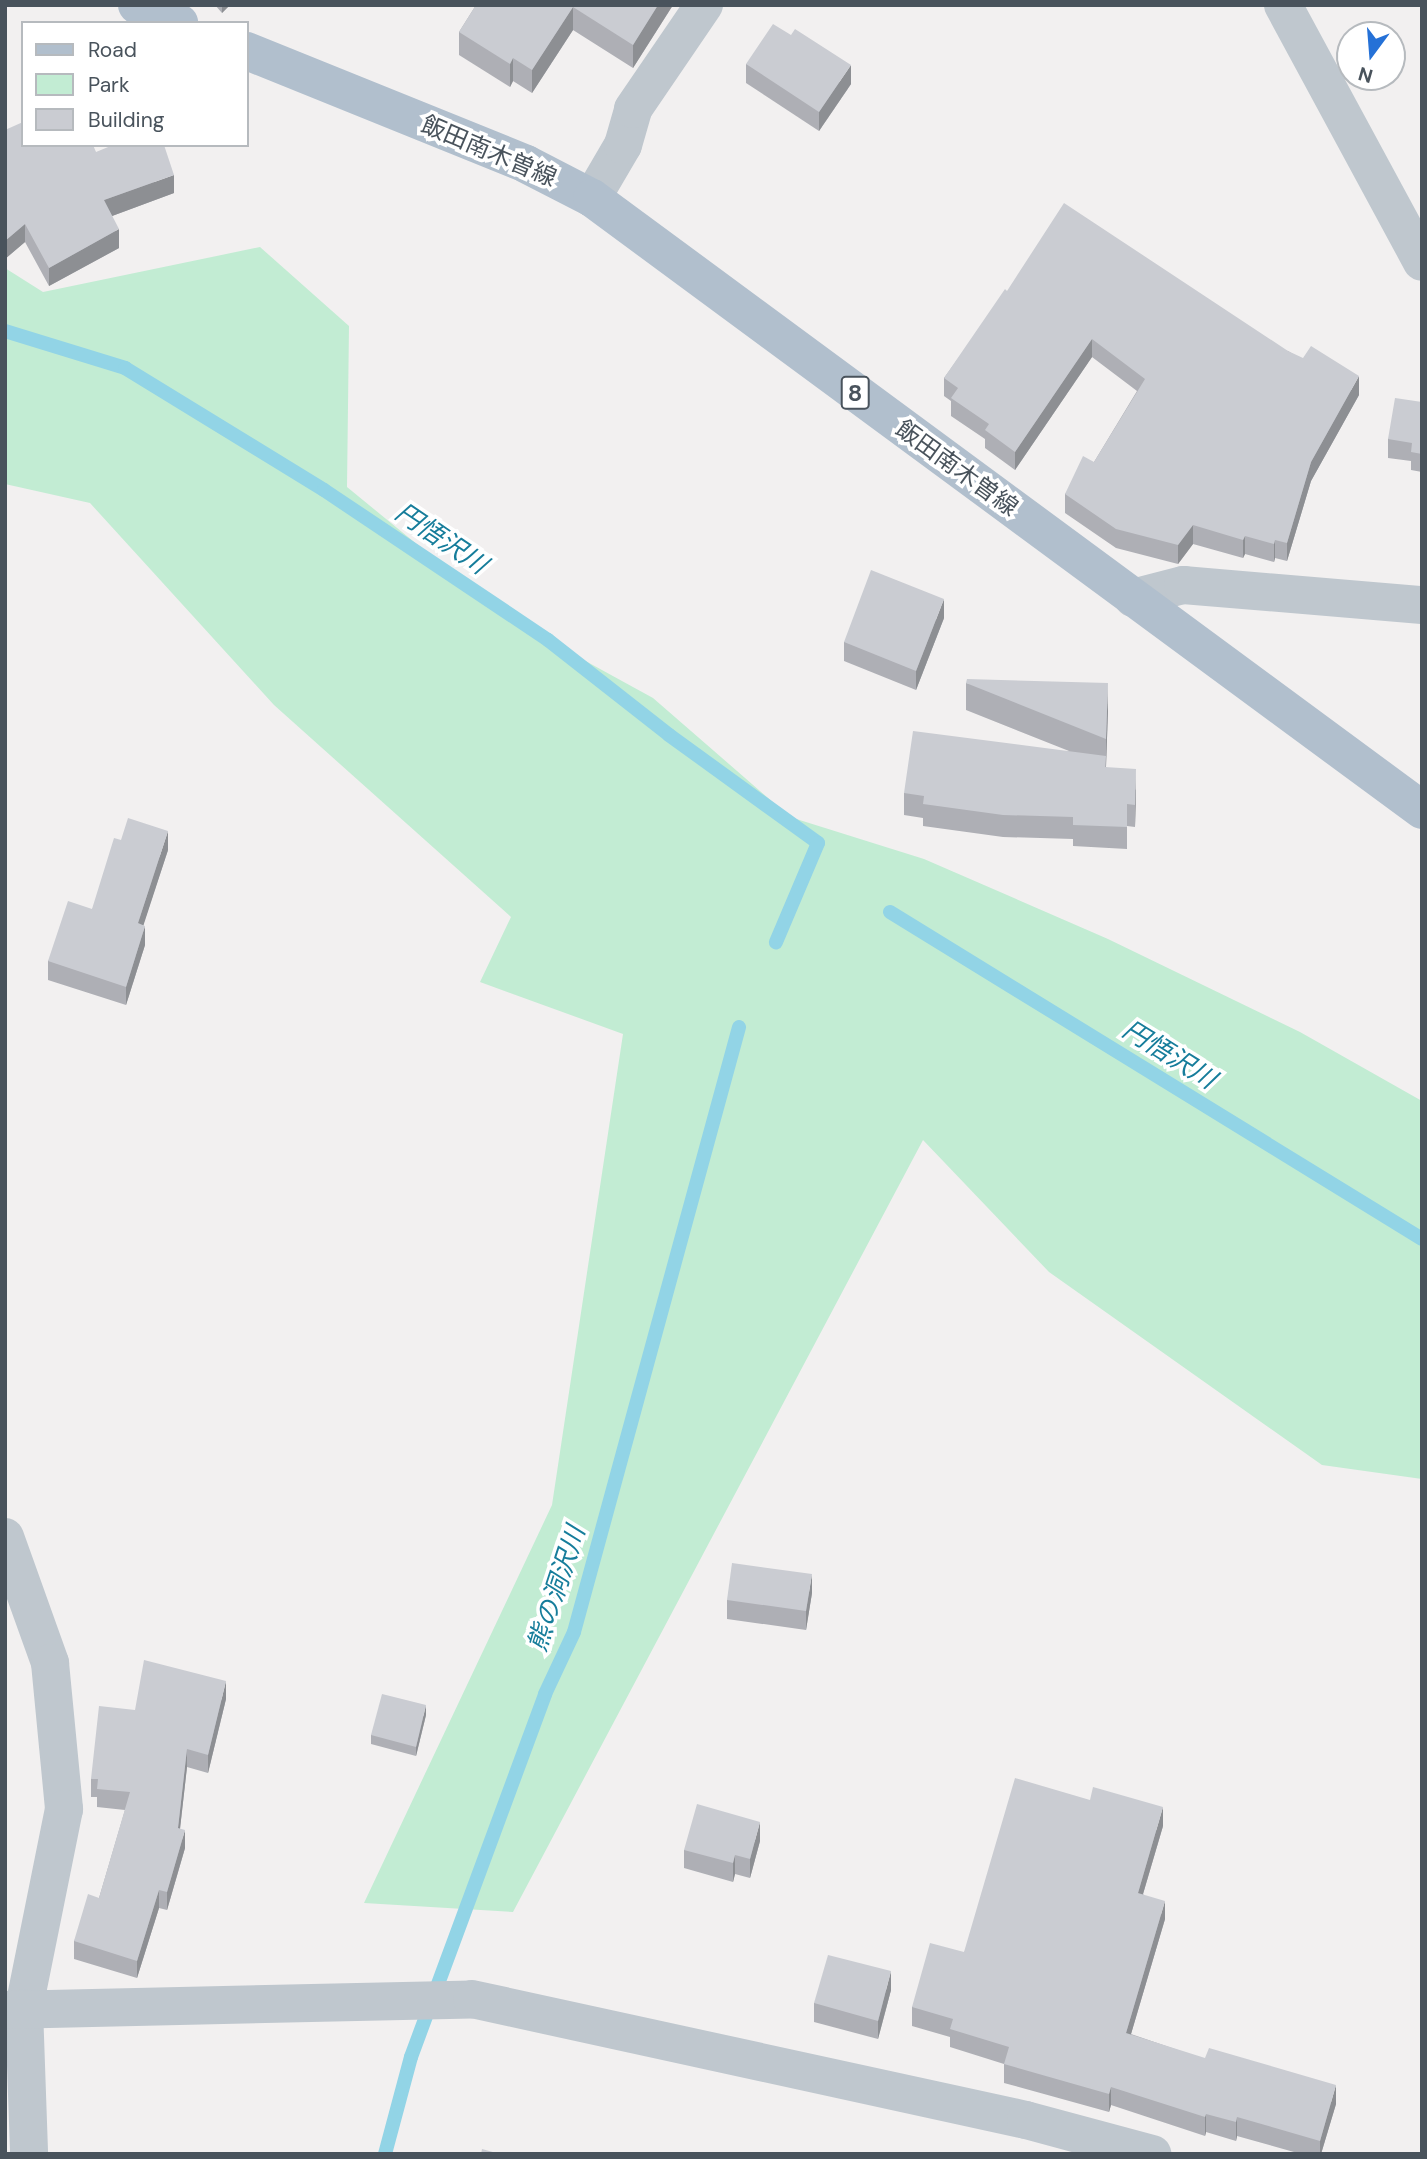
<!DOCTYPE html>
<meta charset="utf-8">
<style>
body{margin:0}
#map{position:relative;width:1427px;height:2159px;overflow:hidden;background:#f2f0f0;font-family:"DM Sans","Noto Sans JP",sans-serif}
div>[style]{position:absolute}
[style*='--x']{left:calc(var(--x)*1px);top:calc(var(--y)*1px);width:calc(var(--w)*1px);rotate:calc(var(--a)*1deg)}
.green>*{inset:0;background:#c2ecd3}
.stream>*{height:14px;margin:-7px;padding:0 7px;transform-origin:7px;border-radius:7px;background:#92d4e6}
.minor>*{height:38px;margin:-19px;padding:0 19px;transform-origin:19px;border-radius:19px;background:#bfc7ce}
.major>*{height:38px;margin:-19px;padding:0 19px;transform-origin:19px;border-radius:19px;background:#b1bfcd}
.wall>*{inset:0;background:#aeafb5}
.shaded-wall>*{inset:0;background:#8d8f93}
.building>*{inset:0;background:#caccd2}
span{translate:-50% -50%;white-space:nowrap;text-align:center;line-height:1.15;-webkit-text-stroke:7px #fff;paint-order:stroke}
.shield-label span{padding:2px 5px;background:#fff;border:2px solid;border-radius:5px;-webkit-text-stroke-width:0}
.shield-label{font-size:23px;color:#49535c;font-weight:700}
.street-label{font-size:24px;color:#49535c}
.water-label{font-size:26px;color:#167d9b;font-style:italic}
.frame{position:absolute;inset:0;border:7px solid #49535c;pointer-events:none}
.legend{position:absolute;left:21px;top:21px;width:228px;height:126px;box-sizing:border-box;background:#fff;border:2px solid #b6babe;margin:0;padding:9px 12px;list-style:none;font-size:21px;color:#49535c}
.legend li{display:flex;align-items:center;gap:14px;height:35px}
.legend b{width:35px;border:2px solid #b6babe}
.north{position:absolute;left:1336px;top:21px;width:70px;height:70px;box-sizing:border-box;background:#fff;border:2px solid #b6babe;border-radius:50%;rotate:196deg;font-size:19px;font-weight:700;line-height:28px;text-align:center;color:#49535c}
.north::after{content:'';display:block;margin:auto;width:24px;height:32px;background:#2571d7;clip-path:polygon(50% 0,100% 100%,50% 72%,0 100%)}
</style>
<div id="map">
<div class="green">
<i style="clip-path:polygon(260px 247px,349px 326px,347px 487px,507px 618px,653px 698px,790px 817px,924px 859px,1108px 939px,1300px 1032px,1422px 1101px,1422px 1479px,1322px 1465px,1049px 1272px,923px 1140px,513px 1912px,364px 1903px,552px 1505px,623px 1034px,480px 982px,511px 917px,274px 705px,90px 503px,5px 484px,5px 268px,43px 292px)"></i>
</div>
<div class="stream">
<i style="--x:5;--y:331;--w:126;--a:17.1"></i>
<i style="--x:125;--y:368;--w:233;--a:31.5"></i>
<i style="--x:324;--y:490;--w:270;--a:33.8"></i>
<i style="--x:548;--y:640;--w:154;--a:38.1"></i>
<i style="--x:669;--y:735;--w:184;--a:35.9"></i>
<i style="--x:818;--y:843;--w:108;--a:113"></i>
<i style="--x:890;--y:912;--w:624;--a:31.58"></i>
<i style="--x:385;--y:2154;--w:100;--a:-75"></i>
<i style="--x:411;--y:2057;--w:387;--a:-69.7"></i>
<i style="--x:545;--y:1694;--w:68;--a:-64.9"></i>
<i style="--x:574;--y:1632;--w:627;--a:-74.74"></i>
</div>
<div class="minor">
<i style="--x:1283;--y:5;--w:292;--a:61.6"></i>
<i style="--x:592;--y:198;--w:61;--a:-59.7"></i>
<i style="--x:623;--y:145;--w:37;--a:-74"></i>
<i style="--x:633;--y:109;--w:126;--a:-55.7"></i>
<i style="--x:1133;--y:598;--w:52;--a:-14.6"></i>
<i style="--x:1183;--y:585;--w:240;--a:4.8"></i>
<i style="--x:5;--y:1537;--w:134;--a:70.3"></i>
<i style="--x:50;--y:1663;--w:147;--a:84.5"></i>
<i style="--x:64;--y:1809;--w:203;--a:101.4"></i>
<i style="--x:24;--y:2008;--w:146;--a:88"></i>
<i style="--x:5;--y:2010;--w:467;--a:-1.3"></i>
<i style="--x:472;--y:1999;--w:567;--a:12.32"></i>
<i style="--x:1026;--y:2120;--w:131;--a:15.1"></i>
</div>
<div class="major">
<i style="--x:137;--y:5;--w:46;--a:23.2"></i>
<i style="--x:247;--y:51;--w:301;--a:22"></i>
<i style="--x:526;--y:164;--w:74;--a:27.3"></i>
<i style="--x:592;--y:198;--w:1031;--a:36.4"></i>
</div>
<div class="wall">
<i style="clip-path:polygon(215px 5px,230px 5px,222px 13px)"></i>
<i style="clip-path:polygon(476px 5px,673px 5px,633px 68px,573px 30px,532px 93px,513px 81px,510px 87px,459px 55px,459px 32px)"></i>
<i style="clip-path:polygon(746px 64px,851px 84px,819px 131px,746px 83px)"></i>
<i style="clip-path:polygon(5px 130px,96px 152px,174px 193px,112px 216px,119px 248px,49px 286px,25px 242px,5px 259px)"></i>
<i style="clip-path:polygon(1007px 291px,1288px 351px,1359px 395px,1311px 481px,1287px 561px,1275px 558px,1274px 562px,1245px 554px,1243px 558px,1193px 544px,1178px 564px,1116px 548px,1065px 513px,1065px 494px,1094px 462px,1137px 391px,1092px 357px,1015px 470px,985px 448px,985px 439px,951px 416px,951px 401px,944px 396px,944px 378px)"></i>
<i style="clip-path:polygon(1422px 402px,1422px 472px,1411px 470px,1411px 461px,1388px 458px,1388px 439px)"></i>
<i style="clip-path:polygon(944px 618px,916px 690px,844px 661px,844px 642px)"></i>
<i style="clip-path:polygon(966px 683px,1108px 710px,1106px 767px,1136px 790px,1135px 827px,1127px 826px,1127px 849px,1073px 846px,1073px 839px,1003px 837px,923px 826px,923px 818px,904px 815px,904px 793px,1069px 751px,966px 710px)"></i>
<i style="clip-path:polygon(168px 850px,143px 925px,145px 945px,126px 1005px,48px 980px,48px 961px,92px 909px)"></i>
<i style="clip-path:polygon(812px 1593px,806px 1630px,727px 1619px,727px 1600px)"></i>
<i style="clip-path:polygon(226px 1699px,208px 1773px,187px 1767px,180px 1829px,185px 1848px,167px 1910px,159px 1908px,137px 1978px,74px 1959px,74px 1941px,99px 1898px,125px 1810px,97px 1807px,97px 1797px,91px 1797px,91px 1779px,135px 1710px)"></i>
<i style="clip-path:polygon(426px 1715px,416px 1756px,371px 1744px,371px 1735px)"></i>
<i style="clip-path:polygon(1163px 1826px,1143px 1894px,1165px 1919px,1131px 2034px,1336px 2104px,1321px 2154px,1301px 2154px,1237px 2136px,1236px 2141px,1206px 2132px,1205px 2136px,1111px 2105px,1109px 2112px,1004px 2083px,1004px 2064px,950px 2047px,950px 2037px,912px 2026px,912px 2007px,964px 1952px)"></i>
<i style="clip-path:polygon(760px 1841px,750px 1878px,735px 1874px,733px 1882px,684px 1868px,684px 1850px)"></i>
<i style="clip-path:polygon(891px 1990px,878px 2039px,814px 2022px,814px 2003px)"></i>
</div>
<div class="shaded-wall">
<i style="clip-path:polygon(222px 5px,230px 5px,222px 13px)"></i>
<i style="clip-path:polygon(658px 5px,673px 5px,633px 68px,633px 45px)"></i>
<i style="clip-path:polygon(573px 7px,573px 30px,532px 93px,532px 70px)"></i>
<i style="clip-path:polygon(513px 58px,513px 81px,510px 87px,510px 64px)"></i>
<i style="clip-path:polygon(851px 65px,851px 84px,819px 131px,819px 112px)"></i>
<i style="clip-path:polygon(174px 175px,174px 193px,104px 219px,104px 200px)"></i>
<i style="clip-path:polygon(25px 224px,25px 242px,5px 259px,5px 241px)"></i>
<i style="clip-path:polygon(119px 229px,119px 248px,49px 286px,49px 268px)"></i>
<i style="clip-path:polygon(1092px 339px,1092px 357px,1015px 470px,1015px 452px)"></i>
<i style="clip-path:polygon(1359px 376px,1359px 395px,1311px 481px,1287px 561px,1287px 543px,1311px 462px)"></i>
<i style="clip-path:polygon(1193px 525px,1193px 544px,1178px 564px,1178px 545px)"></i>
<i style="clip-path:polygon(1245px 536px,1245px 554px,1243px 558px,1243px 540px)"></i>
<i style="clip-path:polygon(1275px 540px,1275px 558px,1274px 562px,1274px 544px)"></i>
<i style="clip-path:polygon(944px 599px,944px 618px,916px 690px,916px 671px)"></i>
<i style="clip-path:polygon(1108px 683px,1108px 710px,1106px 766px,1106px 739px)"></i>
<i style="clip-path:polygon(1136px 769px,1136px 790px,1135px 827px,1135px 805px)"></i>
<i style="clip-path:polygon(168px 831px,168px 850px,138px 942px,138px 923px)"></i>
<i style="clip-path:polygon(145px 926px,145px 945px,126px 1005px,126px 987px)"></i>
<i style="clip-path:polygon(812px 1574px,812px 1593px,806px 1630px,806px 1611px)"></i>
<i style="clip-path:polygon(226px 1681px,226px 1699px,208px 1773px,208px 1755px)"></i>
<i style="clip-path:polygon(426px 1705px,426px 1715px,416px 1756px,416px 1747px)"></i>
<i style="clip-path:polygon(187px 1749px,187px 1767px,178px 1846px,178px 1828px)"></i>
<i style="clip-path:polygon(1163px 1807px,1163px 1826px,1138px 1911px,1138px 1893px)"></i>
<i style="clip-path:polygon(760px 1822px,760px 1841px,750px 1878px,750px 1859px)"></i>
<i style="clip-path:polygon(185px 1830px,185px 1848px,167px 1910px,167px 1892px)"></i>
<i style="clip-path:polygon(735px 1855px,735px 1874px,733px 1882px,733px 1863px)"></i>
<i style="clip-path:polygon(159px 1890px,159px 1908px,137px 1978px,137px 1961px)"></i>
<i style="clip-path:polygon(1165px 1901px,1165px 1919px,1126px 2051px,1126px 2033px)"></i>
<i style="clip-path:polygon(891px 1971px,891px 1990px,878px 2039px,878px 2021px)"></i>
<i style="clip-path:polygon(1336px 2085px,1336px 2104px,1321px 2154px,1320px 2154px,1320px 2141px)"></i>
<i style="clip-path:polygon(1111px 2087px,1111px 2105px,1109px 2112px,1109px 2094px)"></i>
<i style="clip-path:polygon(1206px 2114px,1206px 2132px,1205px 2136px,1205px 2117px)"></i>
<i style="clip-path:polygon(1237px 2117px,1237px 2136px,1236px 2141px,1236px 2122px)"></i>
</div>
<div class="building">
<i style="clip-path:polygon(476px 5px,658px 5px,633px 45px,573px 7px,532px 70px,513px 58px,510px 64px,459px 32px)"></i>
<i style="clip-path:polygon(773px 24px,791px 35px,795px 29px,851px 65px,819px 112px,746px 64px)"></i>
<i style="clip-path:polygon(23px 122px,23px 145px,93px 145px,96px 152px,113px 145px,164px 145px,174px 175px,104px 200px,119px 229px,49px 268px,25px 224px,5px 241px,5px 130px)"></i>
<i style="clip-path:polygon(1064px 203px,1288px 351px,1303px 358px,1311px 346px,1359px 376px,1311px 462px,1287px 543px,1275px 540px,1274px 544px,1245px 536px,1243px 540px,1193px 525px,1178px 545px,1116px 529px,1065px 494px,1083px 456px,1094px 462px,1145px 379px,1092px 339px,1015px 452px,985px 430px,989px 424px,951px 398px,958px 388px,944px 378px,1005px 289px,1007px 291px)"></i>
<i style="clip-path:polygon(1395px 398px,1422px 402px,1422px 454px,1411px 452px,1412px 443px,1388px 439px)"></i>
<i style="clip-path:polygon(871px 570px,944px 599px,916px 671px,844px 642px)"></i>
<i style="clip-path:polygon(967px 679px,1108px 683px,1106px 739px,966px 683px)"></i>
<i style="clip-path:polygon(913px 731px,1106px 756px,1105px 767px,1136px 769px,1135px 805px,1127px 804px,1127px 827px,1073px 825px,1073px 817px,1003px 815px,923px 804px,924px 796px,904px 793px)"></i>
<i style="clip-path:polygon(128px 818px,168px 831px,138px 923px,145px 926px,126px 987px,48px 961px,68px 901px,92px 909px,114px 838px,121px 840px)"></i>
<i style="clip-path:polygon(732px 1563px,812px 1574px,806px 1611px,727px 1600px)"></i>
<i style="clip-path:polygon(144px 1660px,226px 1681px,208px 1755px,187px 1749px,178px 1828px,185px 1830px,167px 1892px,159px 1890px,137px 1961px,74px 1941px,88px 1894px,99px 1898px,130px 1792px,97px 1789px,98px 1779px,91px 1779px,99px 1706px,135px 1710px)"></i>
<i style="clip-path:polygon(382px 1694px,426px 1705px,416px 1747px,371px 1735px)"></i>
<i style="clip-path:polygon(1015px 1778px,1090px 1800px,1093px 1787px,1163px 1807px,1138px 1893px,1165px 1901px,1126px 2033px,1205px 2058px,1209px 2048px,1336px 2085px,1320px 2141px,1237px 2117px,1236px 2122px,1206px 2114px,1205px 2117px,1111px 2087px,1109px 2094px,1004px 2064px,1009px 2047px,950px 2029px,953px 2019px,912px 2007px,930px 1943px,964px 1952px)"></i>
<i style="clip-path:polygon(697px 1804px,760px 1822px,750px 1859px,735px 1855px,733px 1863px,684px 1850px)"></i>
<i style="clip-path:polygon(828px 1955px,891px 1971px,878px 2021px,814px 2003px)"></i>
<i style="clip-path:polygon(482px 2149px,500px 2154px,481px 2154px)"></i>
</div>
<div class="shield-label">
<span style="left:855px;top:393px">8</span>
</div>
<div class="street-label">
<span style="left:489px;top:151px;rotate:23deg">飯田南木曽線</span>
<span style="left:957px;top:468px;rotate:36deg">飯田南木曽線</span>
</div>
<div class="water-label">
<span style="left:441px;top:539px;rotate:34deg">円悟沢川</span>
<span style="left:1169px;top:1055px;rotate:32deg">円悟沢川</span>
<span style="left:557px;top:1589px;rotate:-72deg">熊の洞沢川</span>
</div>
<div class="frame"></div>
<ul class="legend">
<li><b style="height:9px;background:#b1bfcd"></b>Road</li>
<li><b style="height:19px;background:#c2ecd3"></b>Park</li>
<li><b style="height:19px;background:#caccd2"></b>Building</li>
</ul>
<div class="north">N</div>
</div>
